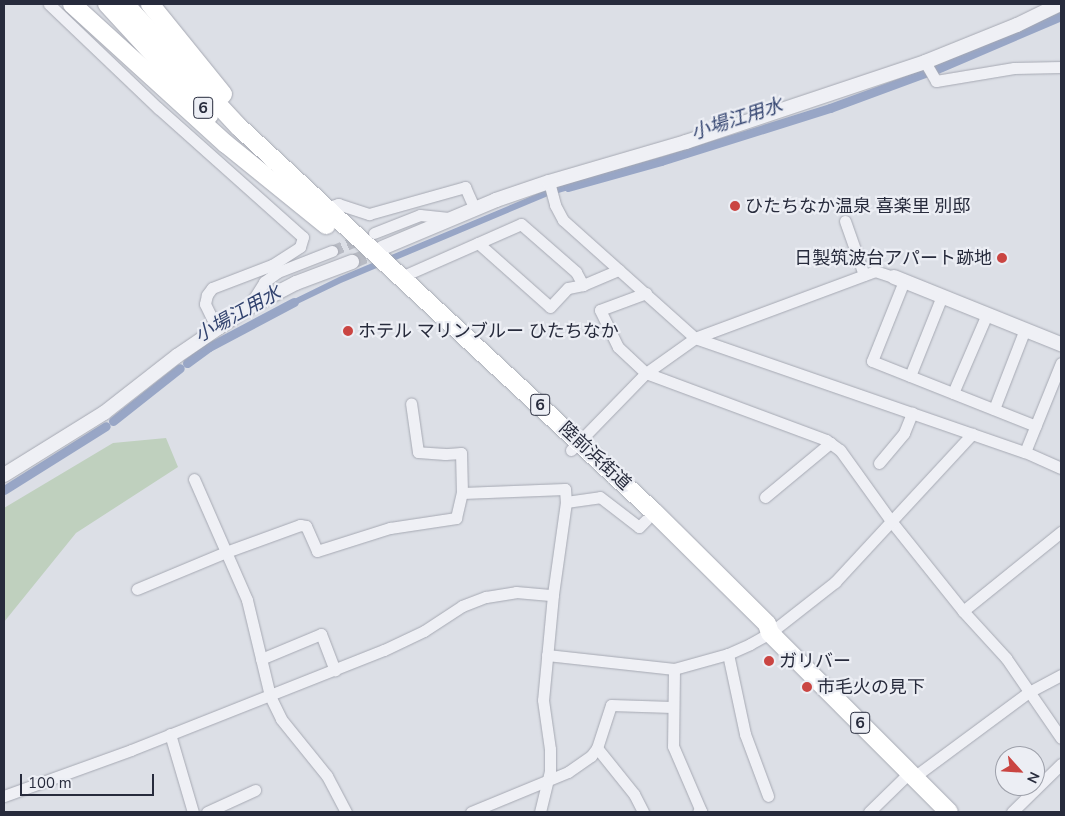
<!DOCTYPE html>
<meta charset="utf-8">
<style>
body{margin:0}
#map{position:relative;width:1065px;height:816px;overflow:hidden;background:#dcdfe6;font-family:"Nunito Sans","Noto Sans JP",sans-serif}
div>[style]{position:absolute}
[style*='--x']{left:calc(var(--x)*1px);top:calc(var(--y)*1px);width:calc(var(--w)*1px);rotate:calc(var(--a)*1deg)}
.green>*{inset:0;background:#bfd0be}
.water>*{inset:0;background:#98a6c6}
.canal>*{height:9px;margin:-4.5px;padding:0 4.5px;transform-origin:4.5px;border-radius:4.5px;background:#98a6c6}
.minor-tunnel>*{height:11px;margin-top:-5.5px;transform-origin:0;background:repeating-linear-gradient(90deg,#b8bbc4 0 11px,transparent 0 16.5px)}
.tertiary-tunnel>*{height:14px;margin-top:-7px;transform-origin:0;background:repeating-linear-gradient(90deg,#b8bbc4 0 14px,transparent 0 21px)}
.roads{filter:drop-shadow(0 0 1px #a6a9b3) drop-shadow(0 0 1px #a6a9b3)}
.minor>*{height:11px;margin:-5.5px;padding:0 5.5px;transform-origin:5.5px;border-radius:5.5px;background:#eff0f5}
.tertiary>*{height:14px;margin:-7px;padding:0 7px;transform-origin:7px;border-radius:7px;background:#eff0f5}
.trunk>*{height:18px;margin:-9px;padding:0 9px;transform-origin:9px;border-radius:9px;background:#fff}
.dots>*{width:14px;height:14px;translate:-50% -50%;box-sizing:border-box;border:2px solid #eceef4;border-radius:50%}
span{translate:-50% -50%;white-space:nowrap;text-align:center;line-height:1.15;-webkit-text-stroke:4.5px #eceef4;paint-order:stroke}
.shield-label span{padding:1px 4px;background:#eceef4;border:1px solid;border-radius:4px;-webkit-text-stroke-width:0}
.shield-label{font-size:16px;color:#272b3c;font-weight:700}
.poi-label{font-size:18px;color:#272b3c}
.left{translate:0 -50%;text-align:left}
.right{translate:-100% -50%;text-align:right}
.street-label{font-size:18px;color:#272b3c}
.water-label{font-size:19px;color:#32436f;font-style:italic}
.frame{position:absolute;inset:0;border:5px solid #272b3c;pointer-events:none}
.north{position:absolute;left:995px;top:746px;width:50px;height:50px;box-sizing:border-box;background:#eceef4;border:1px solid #9da0aa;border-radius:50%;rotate:116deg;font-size:14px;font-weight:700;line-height:20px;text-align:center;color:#272b3c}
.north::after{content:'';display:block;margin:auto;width:18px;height:22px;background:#ca4542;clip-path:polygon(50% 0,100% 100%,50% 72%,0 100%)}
.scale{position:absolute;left:20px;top:774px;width:134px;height:22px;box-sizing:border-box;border:2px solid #272b3c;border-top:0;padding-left:6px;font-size:15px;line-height:18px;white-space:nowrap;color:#272b3c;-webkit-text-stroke:4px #eceef4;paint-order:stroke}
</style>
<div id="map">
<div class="green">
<i style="clip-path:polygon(166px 438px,178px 467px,76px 533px,4px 622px,4px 508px,113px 443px)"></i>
</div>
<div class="water">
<i style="clip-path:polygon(578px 181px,579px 187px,548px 196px,341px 283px,285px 310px,282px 305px,339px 277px,546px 190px)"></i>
</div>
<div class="canal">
<i style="--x:932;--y:71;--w:140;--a:-23.1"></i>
<i style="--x:568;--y:187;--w:97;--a:-15.6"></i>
<i style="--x:661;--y:161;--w:177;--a:-17.4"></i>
<i style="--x:830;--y:108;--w:101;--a:-20.2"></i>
<i style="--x:187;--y:363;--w:27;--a:-36"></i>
<i style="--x:209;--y:347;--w:96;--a:-27.9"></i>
<i style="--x:113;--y:421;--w:85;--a:-38.3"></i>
<i style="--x:4;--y:490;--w:120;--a:-32.1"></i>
</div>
<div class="minor-tunnel">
<i style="--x:332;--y:251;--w:36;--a:-23"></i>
</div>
<div class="tertiary-tunnel">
<i style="--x:352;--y:262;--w:33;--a:-23"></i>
</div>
<div class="roads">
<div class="minor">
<i style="--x:49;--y:4;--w:151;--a:43.7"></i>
<i style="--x:158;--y:108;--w:194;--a:41.7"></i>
<i style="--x:303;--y:237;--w:10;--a:107"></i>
<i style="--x:300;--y:247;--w:33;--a:147"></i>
<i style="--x:272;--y:265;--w:64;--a:159"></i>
<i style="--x:212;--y:288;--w:9;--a:126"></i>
<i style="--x:207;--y:295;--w:9;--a:103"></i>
<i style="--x:205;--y:304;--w:28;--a:64"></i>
<i style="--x:925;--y:62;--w:22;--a:60"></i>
<i style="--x:936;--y:81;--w:79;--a:-9.5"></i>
<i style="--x:1014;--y:68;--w:47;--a:-1.2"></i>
<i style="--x:549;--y:182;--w:24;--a:75"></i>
<i style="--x:555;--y:205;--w:17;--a:62"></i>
<i style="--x:563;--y:220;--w:177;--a:41.8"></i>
<i style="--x:695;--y:338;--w:349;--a:19.1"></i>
<i style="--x:1025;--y:452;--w:39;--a:24"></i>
<i style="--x:325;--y:208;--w:14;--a:-17"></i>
<i style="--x:338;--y:204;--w:33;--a:18"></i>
<i style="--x:369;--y:214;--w:100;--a:-15.7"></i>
<i style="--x:465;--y:187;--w:24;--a:66"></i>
<i style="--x:845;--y:221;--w:57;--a:70.6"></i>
<i style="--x:374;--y:233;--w:49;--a:-21.4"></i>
<i style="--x:420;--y:215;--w:31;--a:6"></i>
<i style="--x:478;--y:243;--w:96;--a:41.6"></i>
<i style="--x:550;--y:307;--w:26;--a:-47"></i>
<i style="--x:568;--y:288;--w:15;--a:-11"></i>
<i style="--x:583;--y:285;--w:39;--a:-23"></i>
<i style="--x:401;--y:277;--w:131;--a:-23.8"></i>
<i style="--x:521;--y:224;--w:73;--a:41.1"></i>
<i style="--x:576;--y:272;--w:15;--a:62"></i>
<i style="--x:904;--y:281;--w:86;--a:111.8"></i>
<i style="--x:872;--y:361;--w:176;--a:21.6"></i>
<i style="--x:646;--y:293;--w:49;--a:159.7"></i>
<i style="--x:600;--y:310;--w:41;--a:64.1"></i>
<i style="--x:618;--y:347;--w:38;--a:43"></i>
<i style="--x:646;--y:373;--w:192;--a:20.4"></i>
<i style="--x:826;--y:440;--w:17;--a:36"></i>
<i style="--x:840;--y:450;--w:87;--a:54.3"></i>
<i style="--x:891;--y:521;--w:115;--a:51.3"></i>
<i style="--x:963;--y:611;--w:64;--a:47.5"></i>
<i style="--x:1006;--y:658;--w:97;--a:55.5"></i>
<i style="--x:248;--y:308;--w:31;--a:-58"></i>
<i style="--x:264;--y:282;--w:17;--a:-36"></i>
<i style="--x:278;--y:272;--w:58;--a:-21.3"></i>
<i style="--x:910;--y:376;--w:86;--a:-68.2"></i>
<i style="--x:953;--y:393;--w:86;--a:-66.7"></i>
<i style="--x:994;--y:409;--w:86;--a:-68.8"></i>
<i style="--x:571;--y:450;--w:107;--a:-45.8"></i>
<i style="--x:646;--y:373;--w:60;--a:-35.5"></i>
<i style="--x:695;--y:338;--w:192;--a:-20.4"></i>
<i style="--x:875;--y:271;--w:20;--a:18"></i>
<i style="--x:1025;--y:452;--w:96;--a:-68"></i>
<i style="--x:879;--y:463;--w:39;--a:-50"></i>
<i style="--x:904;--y:433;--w:22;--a:-68"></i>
<i style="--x:194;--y:479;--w:132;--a:66.3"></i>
<i style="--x:247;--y:600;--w:99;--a:76.5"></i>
<i style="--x:270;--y:696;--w:25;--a:64"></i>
<i style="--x:281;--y:719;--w:73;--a:51.1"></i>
<i style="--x:327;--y:776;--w:41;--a:62.2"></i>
<i style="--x:462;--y:493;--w:103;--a:-2.2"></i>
<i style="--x:565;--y:489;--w:13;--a:86"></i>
<i style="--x:566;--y:502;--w:94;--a:98"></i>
<i style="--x:553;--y:595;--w:105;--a:95.4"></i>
<i style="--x:543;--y:700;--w:49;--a:81.9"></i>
<i style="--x:550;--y:749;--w:22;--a:90"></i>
<i style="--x:550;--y:771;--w:42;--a:103.7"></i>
<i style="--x:765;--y:497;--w:85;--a:-39.7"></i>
<i style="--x:566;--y:502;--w:34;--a:-8"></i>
<i style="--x:600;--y:497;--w:49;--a:37.6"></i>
<i style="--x:639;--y:527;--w:10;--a:-45"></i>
<i style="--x:137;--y:589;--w:96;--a:-22.6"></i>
<i style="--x:226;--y:552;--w:79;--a:-20"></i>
<i style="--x:300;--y:525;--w:6;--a:9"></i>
<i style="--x:306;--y:526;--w:27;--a:66"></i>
<i style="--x:317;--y:551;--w:77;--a:-17.5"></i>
<i style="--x:390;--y:528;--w:67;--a:-8.6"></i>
<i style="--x:456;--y:518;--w:26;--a:-77"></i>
<i style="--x:462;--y:493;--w:40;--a:-91.4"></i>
<i style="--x:461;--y:453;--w:16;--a:176"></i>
<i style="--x:445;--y:454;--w:27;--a:-176"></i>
<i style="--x:418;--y:452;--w:49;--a:-98.1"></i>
<i style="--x:963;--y:611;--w:126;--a:-38.9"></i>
<i style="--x:728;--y:654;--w:82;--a:78"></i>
<i style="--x:745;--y:734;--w:66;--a:69.6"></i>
<i style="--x:547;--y:655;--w:128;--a:6.3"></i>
<i style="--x:674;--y:669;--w:56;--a:-15.5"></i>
<i style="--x:728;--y:654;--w:24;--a:-24"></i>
<i style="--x:750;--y:644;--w:23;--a:-29"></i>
<i style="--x:770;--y:633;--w:83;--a:-38.1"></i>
<i style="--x:835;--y:582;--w:202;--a:-47.2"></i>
<i style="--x:261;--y:659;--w:65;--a:-22.6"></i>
<i style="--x:321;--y:634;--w:39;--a:69"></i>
<i style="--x:674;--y:669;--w:77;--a:90.7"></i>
<i style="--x:673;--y:746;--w:71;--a:66.7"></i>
<i style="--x:701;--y:811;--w:3;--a:162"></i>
<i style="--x:170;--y:734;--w:81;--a:73.6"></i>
<i style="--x:597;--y:748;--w:59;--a:51.2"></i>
<i style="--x:634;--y:794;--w:20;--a:63"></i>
<i style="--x:914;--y:777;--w:143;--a:-36.5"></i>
<i style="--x:1029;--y:692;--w:36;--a:-28"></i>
<i style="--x:4;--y:796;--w:135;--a:-19.9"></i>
<i style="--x:131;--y:750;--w:272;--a:-21.6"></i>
<i style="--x:384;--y:650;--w:44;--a:-25.4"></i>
<i style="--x:424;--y:631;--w:45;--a:-33.3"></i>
<i style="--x:462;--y:606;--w:26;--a:-21"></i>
<i style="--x:486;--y:597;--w:30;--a:-9"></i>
<i style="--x:516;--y:592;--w:37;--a:5"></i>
<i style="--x:207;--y:812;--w:53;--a:-24.6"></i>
<i style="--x:471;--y:812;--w:105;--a:-22.4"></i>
<i style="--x:568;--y:772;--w:28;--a:-35"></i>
<i style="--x:591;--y:756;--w:10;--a:-53"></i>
<i style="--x:597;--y:748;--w:45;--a:-72"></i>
<i style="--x:611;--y:705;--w:61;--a:1.9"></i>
<i style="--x:869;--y:812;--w:57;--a:-44.3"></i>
<i style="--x:1012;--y:812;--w:69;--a:-44.4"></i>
</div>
<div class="tertiary">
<i style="--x:382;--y:248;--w:124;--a:-22.8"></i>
<i style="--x:496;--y:200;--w:56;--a:-18.8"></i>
<i style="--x:549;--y:182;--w:143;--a:-16.3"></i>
<i style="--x:686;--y:142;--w:252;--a:-18.5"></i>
<i style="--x:925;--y:62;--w:99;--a:-21.9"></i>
<i style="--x:1017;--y:25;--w:48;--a:-26"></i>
<i style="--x:894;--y:277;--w:180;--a:21.9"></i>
<i style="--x:4;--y:475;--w:118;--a:-31.8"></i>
<i style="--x:104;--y:413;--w:93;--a:-38"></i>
<i style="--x:177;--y:356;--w:83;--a:-34.3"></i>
<i style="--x:246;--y:309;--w:56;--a:-27.5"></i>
<i style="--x:296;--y:283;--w:60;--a:-20.6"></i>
</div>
<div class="trunk">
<i style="--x:72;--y:4;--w:208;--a:42.3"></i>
<i style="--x:226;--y:144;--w:129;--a:39"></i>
<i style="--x:107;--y:4;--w:151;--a:47.4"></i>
<i style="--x:125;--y:4;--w:168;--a:47.2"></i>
<i style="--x:239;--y:127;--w:566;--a:42.85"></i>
<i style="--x:654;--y:512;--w:159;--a:44.7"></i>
<i style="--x:767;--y:624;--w:9;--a:72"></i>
<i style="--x:770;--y:633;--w:253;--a:45"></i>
<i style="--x:150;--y:4;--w:116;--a:51"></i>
</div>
</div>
<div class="dots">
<i style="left:735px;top:206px;background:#ca4542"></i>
<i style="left:1002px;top:258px;background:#ca4542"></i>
<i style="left:348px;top:331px;background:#ca4542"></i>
<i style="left:769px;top:661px;background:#ca4542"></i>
<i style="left:807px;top:687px;background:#ca4542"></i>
</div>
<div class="shield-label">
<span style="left:203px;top:108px">6</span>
<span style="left:540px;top:405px">6</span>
<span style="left:860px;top:723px">6</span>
</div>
<div class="poi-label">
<span class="left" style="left:745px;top:206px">ひたちなか温泉 喜楽里 別邸</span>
<span class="right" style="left:992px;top:258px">日製筑波台アパート跡地</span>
<span class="left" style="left:358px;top:331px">ホテル マリンブルー ひたちなか</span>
<span class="left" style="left:779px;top:661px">ガリバー</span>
<span class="left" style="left:817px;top:687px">市毛火の見下</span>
</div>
<div class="street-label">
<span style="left:595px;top:456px;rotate:43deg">陸前浜街道</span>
</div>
<div class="water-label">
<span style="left:737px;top:120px;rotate:-18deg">小場江用水</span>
<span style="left:238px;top:315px;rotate:-29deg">小場江用水</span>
</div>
<div class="frame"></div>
<div class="north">N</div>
<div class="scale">100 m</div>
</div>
